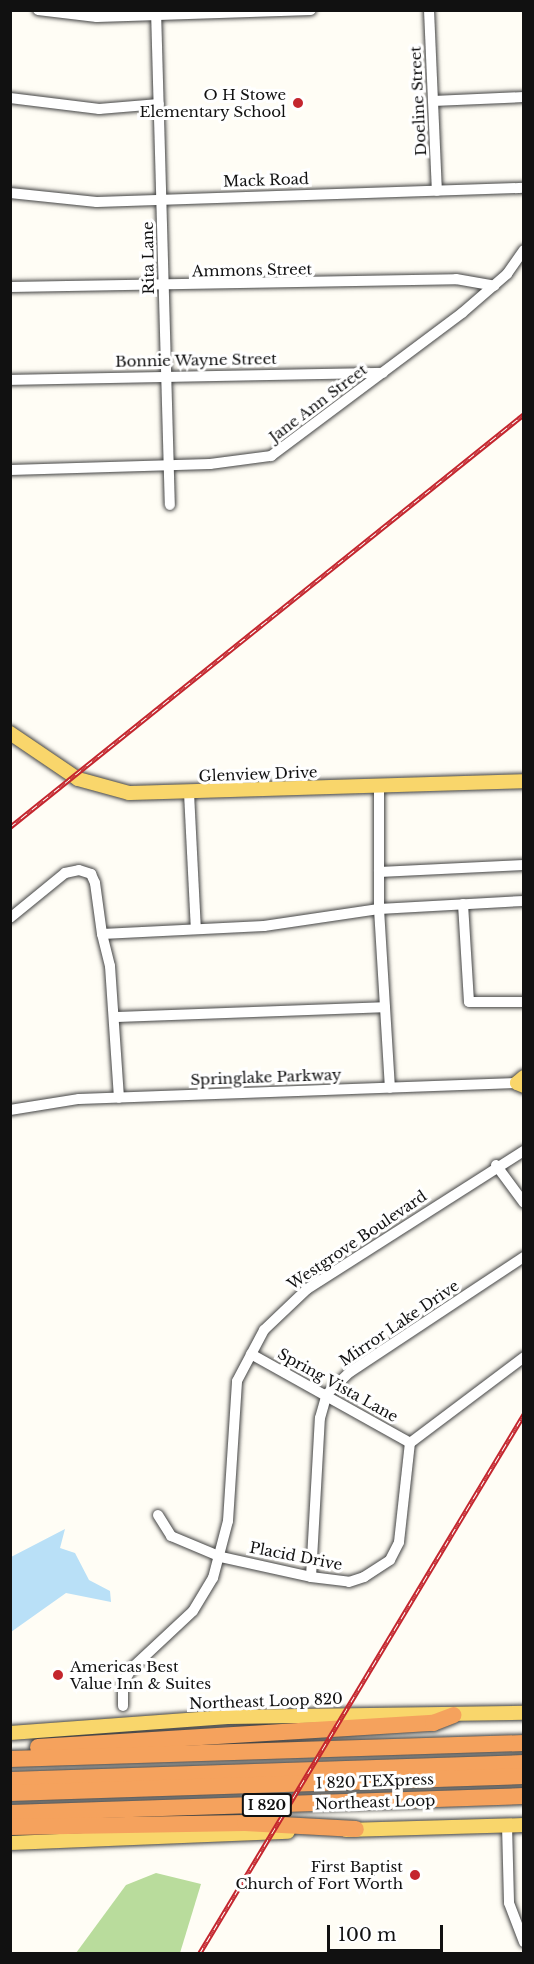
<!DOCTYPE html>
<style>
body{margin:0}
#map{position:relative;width:534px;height:1964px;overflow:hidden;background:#fffdf5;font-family:"Libre Baskerville",serif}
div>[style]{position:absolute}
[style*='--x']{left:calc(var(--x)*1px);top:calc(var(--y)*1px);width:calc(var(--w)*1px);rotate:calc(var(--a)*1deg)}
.forest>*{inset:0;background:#b9dc9c}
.water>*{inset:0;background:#b9e0f7}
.roads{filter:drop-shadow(0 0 2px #444) drop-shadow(0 0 2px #444)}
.minor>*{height:10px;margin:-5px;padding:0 5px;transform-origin:5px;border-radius:5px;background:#fff}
.major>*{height:14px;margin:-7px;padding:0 7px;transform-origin:7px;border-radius:7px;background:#f9d66b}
.highway>*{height:16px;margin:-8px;padding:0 8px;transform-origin:8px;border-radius:8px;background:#f5a25d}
.rail>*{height:4.5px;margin-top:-2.25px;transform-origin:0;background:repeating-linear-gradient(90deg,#fff 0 7px,#c4262e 0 14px);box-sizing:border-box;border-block:2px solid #c4262e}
.dots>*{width:16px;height:16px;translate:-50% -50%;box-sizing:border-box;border:3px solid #fff;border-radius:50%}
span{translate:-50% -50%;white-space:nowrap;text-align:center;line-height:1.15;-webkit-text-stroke:6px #fff;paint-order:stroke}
.shield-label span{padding:2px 4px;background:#fff;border:2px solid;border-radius:4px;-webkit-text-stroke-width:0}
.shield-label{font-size:14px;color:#111;font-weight:700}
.poi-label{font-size:15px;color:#111}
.right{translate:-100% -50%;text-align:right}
.left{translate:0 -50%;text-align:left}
.street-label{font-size:15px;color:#111}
.frame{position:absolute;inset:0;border:12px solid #111;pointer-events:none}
.scale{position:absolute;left:327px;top:1925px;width:116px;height:27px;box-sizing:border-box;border:3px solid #111;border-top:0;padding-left:8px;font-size:18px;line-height:21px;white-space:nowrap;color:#111;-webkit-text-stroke:4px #fff;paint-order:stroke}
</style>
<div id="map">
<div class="forest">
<i style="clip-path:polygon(156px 1873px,201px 1884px,180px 1953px,76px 1953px,126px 1885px)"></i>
</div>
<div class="water">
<i style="clip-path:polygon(65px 1529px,60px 1548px,75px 1553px,89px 1580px,110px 1591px,111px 1602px,66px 1593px,11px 1632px,11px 1557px)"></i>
</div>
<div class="roads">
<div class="minor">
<i style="--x:38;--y:10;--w:59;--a:6.8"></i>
<i style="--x:97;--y:17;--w:214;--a:-1.9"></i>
<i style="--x:156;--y:10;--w:495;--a:88.4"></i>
<i style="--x:429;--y:10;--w:181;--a:87.5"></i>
<i style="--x:10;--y:98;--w:90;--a:7"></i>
<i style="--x:99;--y:109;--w:60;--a:-4.8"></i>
<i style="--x:433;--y:101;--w:91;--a:-2.5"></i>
<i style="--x:10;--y:193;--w:87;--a:5.9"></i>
<i style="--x:97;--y:202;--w:427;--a:-1.9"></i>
<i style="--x:10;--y:287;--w:446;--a:-1"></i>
<i style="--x:456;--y:279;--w:39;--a:10"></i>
<i style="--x:10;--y:380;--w:373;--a:-1.1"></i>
<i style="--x:10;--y:470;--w:200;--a:-1.7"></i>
<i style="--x:210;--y:464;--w:62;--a:-7.5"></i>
<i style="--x:271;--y:456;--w:239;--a:-36.8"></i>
<i style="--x:462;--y:313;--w:60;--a:-40.9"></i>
<i style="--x:507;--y:274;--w:29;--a:-55"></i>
<i style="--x:379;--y:786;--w:123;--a:90"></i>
<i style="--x:379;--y:909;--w:179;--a:86.5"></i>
<i style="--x:189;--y:793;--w:136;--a:87.1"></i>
<i style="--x:379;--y:872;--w:145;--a:-2.8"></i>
<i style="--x:463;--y:904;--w:98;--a:86.5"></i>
<i style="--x:469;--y:1002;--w:55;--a:0"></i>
<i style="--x:10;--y:918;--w:71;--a:-39.3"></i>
<i style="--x:65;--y:873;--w:14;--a:-12"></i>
<i style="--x:79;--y:870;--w:13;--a:18"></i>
<i style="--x:91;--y:874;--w:10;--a:66"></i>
<i style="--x:95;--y:883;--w:51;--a:82.2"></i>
<i style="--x:102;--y:934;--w:162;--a:-2.8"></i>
<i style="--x:264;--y:926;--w:116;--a:-8.4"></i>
<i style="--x:379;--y:909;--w:145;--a:-3.2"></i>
<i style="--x:102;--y:934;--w:33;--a:76"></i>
<i style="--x:110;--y:966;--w:132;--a:86.1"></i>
<i style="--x:115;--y:1017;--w:270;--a:-2.1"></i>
<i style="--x:10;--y:1110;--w:70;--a:-9.1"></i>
<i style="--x:79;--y:1099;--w:445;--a:-2.1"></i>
<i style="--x:496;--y:1165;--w:47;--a:53.6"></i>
<i style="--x:251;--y:1354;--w:182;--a:29.2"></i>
<i style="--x:158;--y:1515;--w:25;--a:58"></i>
<i style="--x:171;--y:1536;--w:54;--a:22.8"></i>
<i style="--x:221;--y:1557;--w:92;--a:12.5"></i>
<i style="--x:311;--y:1577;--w:38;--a:7"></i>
<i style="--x:349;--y:1582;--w:16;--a:-18"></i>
<i style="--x:364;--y:1577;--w:31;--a:-33"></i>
<i style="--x:390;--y:1560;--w:20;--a:-63"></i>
<i style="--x:399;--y:1542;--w:100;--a:-83.7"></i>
<i style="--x:410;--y:1443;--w:143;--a:-37"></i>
<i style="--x:311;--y:1577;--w:159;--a:-86.8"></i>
<i style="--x:320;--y:1418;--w:25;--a:-74"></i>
<i style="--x:327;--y:1394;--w:32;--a:-44"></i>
<i style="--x:350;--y:1372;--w:209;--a:-33.5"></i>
<i style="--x:123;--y:1706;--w:23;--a:-90"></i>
<i style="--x:123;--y:1683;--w:17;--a:-59"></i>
<i style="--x:132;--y:1668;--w:83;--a:-43.1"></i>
<i style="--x:193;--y:1611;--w:39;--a:-59"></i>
<i style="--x:213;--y:1578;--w:59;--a:-75.3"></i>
<i style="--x:228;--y:1521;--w:140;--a:-86.3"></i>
<i style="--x:237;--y:1381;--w:58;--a:-62.1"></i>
<i style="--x:264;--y:1330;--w:59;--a:-43.6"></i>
<i style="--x:307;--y:1289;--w:257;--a:-32.5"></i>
<i style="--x:507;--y:1825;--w:78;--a:88.5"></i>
<i style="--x:509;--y:1903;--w:42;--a:69"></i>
</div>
<div class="major">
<i style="--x:10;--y:733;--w:82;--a:34.1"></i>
<i style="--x:78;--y:779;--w:53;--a:15.4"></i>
<i style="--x:129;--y:793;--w:395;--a:-1.7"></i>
<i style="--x:524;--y:1077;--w:9;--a:139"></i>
<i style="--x:517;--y:1083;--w:8;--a:23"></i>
<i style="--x:10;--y:1733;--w:218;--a:-4.2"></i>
<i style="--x:227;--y:1717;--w:297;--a:-0.8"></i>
<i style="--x:346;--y:1830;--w:178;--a:-1.6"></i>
<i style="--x:10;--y:1843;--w:278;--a:-2.3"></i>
</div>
<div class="highway">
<i style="--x:38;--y:1747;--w:396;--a:-3.5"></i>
<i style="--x:433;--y:1723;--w:22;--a:-21"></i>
<i style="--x:10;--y:1759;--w:514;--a:-1.78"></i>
<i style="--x:10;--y:1780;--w:514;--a:-1.89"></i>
<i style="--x:10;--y:1793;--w:514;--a:-1.89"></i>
<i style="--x:10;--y:1813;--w:514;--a:-1.89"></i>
<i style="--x:10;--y:1827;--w:235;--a:-1"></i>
<i style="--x:245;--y:1823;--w:111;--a:3.1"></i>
</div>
</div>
<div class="rail">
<i style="--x:10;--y:827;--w:659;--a:-38.78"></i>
<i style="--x:199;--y:1954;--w:630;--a:-58.96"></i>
</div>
<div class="dots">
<i style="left:298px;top:103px;background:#c4262e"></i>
<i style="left:58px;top:1675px;background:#c4262e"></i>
<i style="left:415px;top:1875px;background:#c4262e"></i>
</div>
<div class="shield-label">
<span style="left:267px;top:1805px">I 820</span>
</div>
<div class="poi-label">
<span class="right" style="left:286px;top:103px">O H Stowe<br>Elementary School</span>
<span class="left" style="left:70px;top:1675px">Americas Best<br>Value Inn &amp; Suites</span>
<span class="right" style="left:403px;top:1875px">First Baptist<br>Church of Fort Worth</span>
</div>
<div class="street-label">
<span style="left:418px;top:101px;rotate:-93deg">Doeline Street</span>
<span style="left:266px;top:180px;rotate:-2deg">Mack Road</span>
<span style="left:148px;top:258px;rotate:-91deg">Rita Lane</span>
<span style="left:252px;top:270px;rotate:-1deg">Ammons Street</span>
<span style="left:196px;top:360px;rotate:-1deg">Bonnie Wayne Street</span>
<span style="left:318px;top:403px;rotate:-37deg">Jane Ann Street</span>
<span style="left:258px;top:774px;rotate:-2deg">Glenview Drive</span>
<span style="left:266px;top:1077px;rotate:-2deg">Springlake Parkway</span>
<span style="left:357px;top:1240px;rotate:-34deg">Westgrove Boulevard</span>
<span style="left:399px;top:1323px;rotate:-34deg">Mirror Lake Drive</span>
<span style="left:338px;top:1385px;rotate:29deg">Spring Vista Lane</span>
<span style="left:296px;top:1556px;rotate:11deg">Placid Drive</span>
<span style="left:266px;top:1701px;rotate:-2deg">Northeast Loop 820</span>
<span style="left:375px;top:1781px;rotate:-2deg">I 820 TEXpress</span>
<span style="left:375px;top:1802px;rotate:-2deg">Northeast Loop</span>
</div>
<div class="frame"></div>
<div class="scale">100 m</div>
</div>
